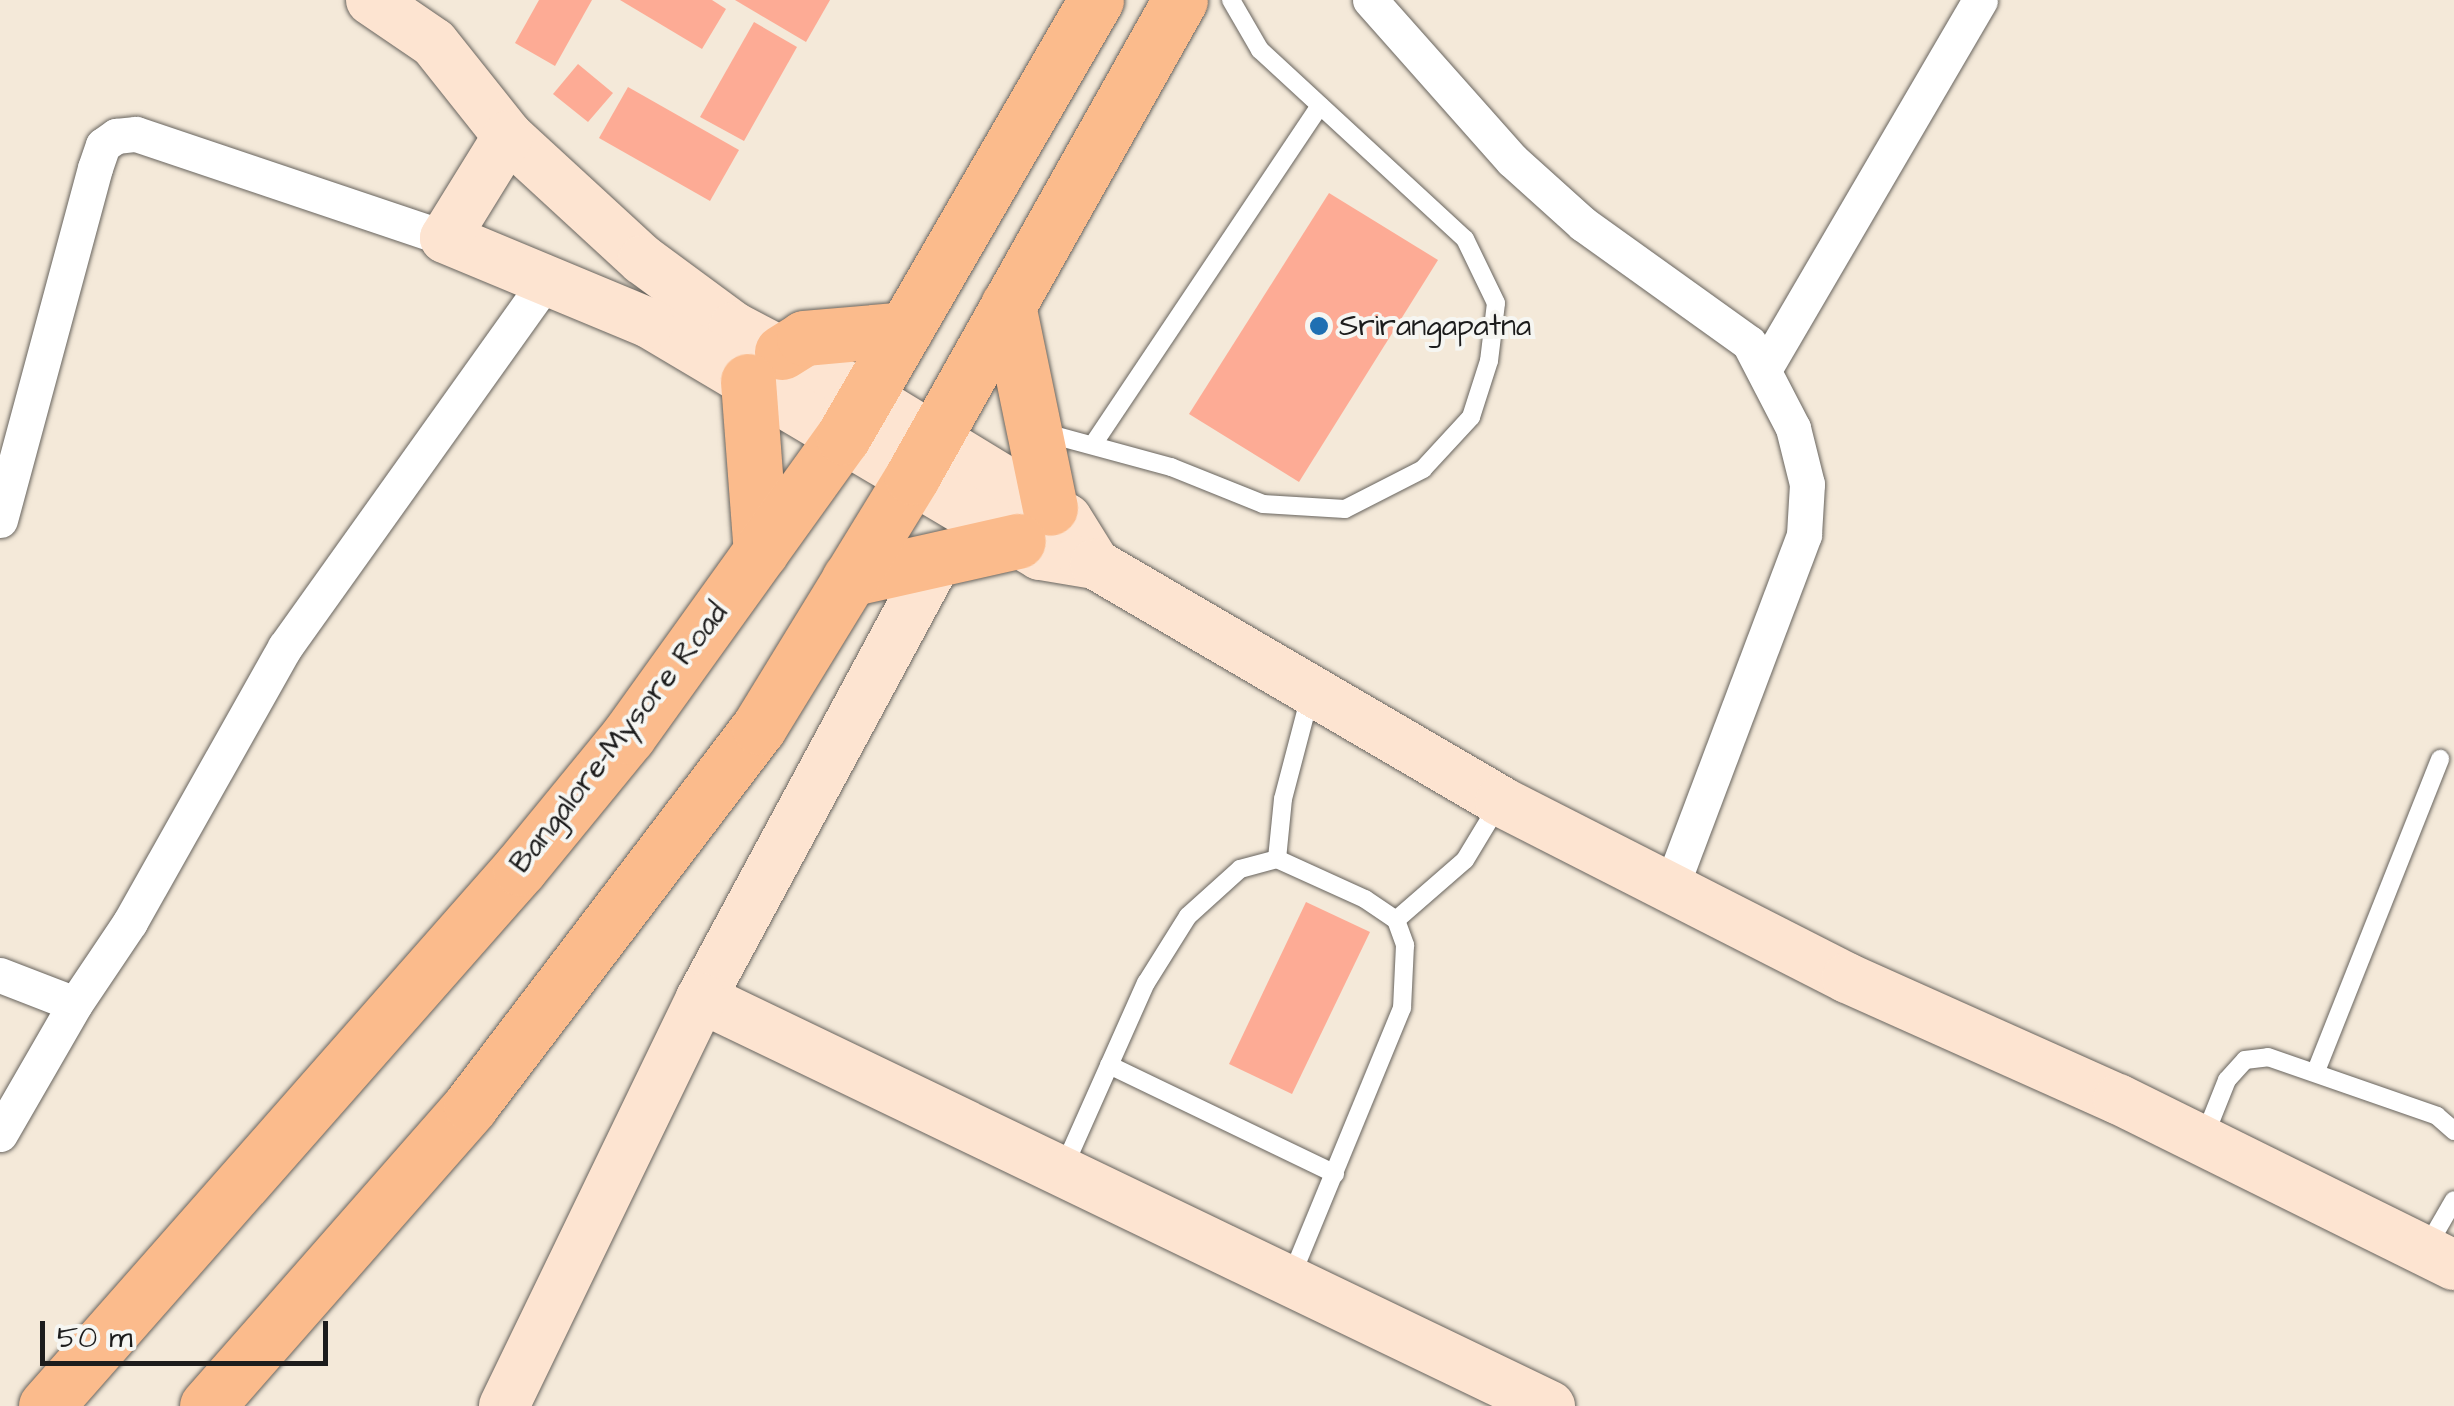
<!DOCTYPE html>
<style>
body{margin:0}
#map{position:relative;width:2454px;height:1406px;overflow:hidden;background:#f4e9d9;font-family:"Architects Daughter",sans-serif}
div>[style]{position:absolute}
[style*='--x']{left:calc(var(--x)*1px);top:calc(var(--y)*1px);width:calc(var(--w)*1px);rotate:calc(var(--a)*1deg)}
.building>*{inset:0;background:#fdab95}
.roads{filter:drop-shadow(0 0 2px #68645e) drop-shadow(0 0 2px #68645e)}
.lane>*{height:18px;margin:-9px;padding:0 9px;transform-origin:9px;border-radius:9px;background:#fff}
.street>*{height:35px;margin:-17.5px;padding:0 17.5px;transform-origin:17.5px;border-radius:17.5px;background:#fff}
.secondary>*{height:50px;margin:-25px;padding:0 25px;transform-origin:25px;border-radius:25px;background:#fde4d1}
.highway>*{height:55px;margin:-27.5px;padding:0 27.5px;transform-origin:27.5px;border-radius:27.5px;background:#fbbb8c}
.dots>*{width:28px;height:28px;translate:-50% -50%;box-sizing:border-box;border:5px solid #f6f6f2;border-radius:50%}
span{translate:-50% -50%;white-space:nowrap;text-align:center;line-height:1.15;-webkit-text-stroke:8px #f6f6f2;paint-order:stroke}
.poi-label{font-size:30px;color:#1c1c1c}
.left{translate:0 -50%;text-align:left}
.street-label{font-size:30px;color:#1c1c1c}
.scale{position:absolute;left:40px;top:1321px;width:288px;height:45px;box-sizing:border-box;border:5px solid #1c1c1c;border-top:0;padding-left:12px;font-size:30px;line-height:35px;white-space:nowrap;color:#1c1c1c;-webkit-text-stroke:8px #f6f6f2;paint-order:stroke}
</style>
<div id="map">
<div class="building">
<i style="clip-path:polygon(539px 0,592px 0,555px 66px,515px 43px)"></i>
<i style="clip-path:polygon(620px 0,712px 0,726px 9px,702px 49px)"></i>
<i style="clip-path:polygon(735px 0,830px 0,806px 42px)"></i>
<i style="clip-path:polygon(754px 22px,797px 47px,744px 141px,700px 117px)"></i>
<i style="clip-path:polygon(578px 64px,613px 93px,588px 122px,553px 94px)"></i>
<i style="clip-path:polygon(628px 87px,739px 150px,710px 201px,599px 138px)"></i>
<i style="clip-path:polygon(1329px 193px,1438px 260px,1299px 482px,1189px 414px)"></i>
<i style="clip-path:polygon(1306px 902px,1370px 932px,1292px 1094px,1229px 1064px)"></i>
</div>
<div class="roads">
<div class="lane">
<i style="--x:1042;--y:432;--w:134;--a:15.2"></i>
<i style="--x:1171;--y:467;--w:99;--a:21.9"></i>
<i style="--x:1263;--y:504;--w:82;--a:3.5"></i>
<i style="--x:1345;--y:509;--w:88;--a:-27.1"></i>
<i style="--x:1423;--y:469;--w:71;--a:-47.3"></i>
<i style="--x:1471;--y:417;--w:59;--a:-72.2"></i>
<i style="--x:1489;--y:361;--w:58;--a:-83.1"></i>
<i style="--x:1496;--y:303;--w:71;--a:-115.8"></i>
<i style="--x:1465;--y:239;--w:279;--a:-137.3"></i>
<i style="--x:1260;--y:50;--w:58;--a:-120.1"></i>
<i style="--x:1094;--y:443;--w:406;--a:-56.2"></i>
<i style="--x:1277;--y:859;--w:60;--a:-84.3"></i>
<i style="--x:1283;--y:799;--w:106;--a:-75.3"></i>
<i style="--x:1396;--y:920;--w:91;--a:-41"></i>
<i style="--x:1465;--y:860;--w:68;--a:-58.9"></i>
<i style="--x:1109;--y:1065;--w:251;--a:25.7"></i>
<i style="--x:2316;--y:1071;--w:336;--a:-68.3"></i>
<i style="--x:2203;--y:1140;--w:65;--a:-68.2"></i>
<i style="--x:2227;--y:1080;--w:27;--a:-48"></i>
<i style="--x:2245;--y:1060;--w:23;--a:-7"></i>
<i style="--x:2268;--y:1057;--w:179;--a:19.2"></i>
<i style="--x:2437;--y:1116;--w:23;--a:41"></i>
<i style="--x:1063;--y:1169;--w:204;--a:-66"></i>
<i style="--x:1146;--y:983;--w:79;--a:-57.9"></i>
<i style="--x:1188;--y:916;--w:70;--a:-42.1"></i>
<i style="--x:1240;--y:869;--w:38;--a:-15"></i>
<i style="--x:1277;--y:859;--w:97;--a:24.4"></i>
<i style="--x:1365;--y:899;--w:37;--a:34"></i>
<i style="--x:1396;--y:920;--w:27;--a:70"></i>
<i style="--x:1405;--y:945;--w:63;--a:92.7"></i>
<i style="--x:1402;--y:1008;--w:294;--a:112.4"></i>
<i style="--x:2427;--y:1247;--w:54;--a:-60.1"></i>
</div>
<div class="street">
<i style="--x:1370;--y:0;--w:214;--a:48.4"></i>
<i style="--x:1512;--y:160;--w:96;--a:42"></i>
<i style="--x:1583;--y:224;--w:204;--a:35.6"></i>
<i style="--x:1749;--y:343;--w:96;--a:62.6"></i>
<i style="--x:1793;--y:428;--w:58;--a:76"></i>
<i style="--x:1807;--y:484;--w:51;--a:93.4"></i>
<i style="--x:1804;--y:535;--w:376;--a:110.7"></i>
<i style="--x:1765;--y:368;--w:426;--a:-59.7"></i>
<i style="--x:0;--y:520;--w:365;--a:-74.9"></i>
<i style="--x:95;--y:168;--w:24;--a:-71"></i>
<i style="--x:103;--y:145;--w:16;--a:-35"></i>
<i style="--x:116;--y:136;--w:20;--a:-6"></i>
<i style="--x:136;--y:134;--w:326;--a:18.6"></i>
<i style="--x:0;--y:975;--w:80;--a:21.1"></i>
<i style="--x:75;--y:1004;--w:99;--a:-56.1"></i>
<i style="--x:130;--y:922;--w:316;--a:-60.6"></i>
<i style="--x:285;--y:647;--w:451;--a:-54.5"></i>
<i style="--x:0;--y:1134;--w:150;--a:-60"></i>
</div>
<div class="secondary">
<i style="--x:371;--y:0;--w:76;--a:34.3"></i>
<i style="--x:434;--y:43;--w:119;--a:51.5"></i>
<i style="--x:508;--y:136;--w:183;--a:42.6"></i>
<i style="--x:643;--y:260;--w:113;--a:36.4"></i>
<i style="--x:734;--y:327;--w:150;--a:27.8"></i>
<i style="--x:867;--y:397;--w:234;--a:31.4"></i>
<i style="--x:1067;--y:519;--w:53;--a:58.1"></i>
<i style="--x:1095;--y:564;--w:56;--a:-170.7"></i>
<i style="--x:1040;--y:555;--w:455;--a:-149.3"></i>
<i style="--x:649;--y:323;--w:221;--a:-157.4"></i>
<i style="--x:445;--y:238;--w:120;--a:-58.3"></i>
<i style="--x:937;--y:560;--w:498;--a:118.3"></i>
<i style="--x:701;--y:998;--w:942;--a:25.67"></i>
<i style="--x:1095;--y:564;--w:469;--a:30.3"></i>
<i style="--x:1500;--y:801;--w:390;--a:27"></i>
<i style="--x:1847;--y:978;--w:297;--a:24.1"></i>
<i style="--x:2118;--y:1099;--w:375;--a:26.3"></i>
<i style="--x:504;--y:1406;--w:453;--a:-64.2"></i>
</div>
<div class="highway">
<i style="--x:1008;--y:305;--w:207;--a:78.3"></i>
<i style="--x:782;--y:352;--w:26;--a:-32"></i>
<i style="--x:804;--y:338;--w:102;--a:-5"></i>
<i style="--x:748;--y:381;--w:171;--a:85.7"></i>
<i style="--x:849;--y:579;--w:173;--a:-12.7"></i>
<i style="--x:46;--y:1406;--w:717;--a:-48.62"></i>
<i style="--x:520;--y:868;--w:171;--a:-50.7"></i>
<i style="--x:628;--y:736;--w:368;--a:-54.3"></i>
<i style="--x:843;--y:437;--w:505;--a:-59.93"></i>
<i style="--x:207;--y:1406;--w:400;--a:-48.7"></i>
<i style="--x:471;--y:1105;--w:475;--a:-52.7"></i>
<i style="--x:759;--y:727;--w:293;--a:-58.5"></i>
<i style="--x:912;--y:477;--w:547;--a:-60.67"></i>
</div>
</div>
<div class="dots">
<i style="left:1319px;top:326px;background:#1f6fb2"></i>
</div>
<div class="poi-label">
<span class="left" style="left:1339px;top:326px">Srirangapatna</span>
</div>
<div class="street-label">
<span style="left:619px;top:738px;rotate:-52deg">Bangalore-Mysore Road</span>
</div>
<div class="scale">50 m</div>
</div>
